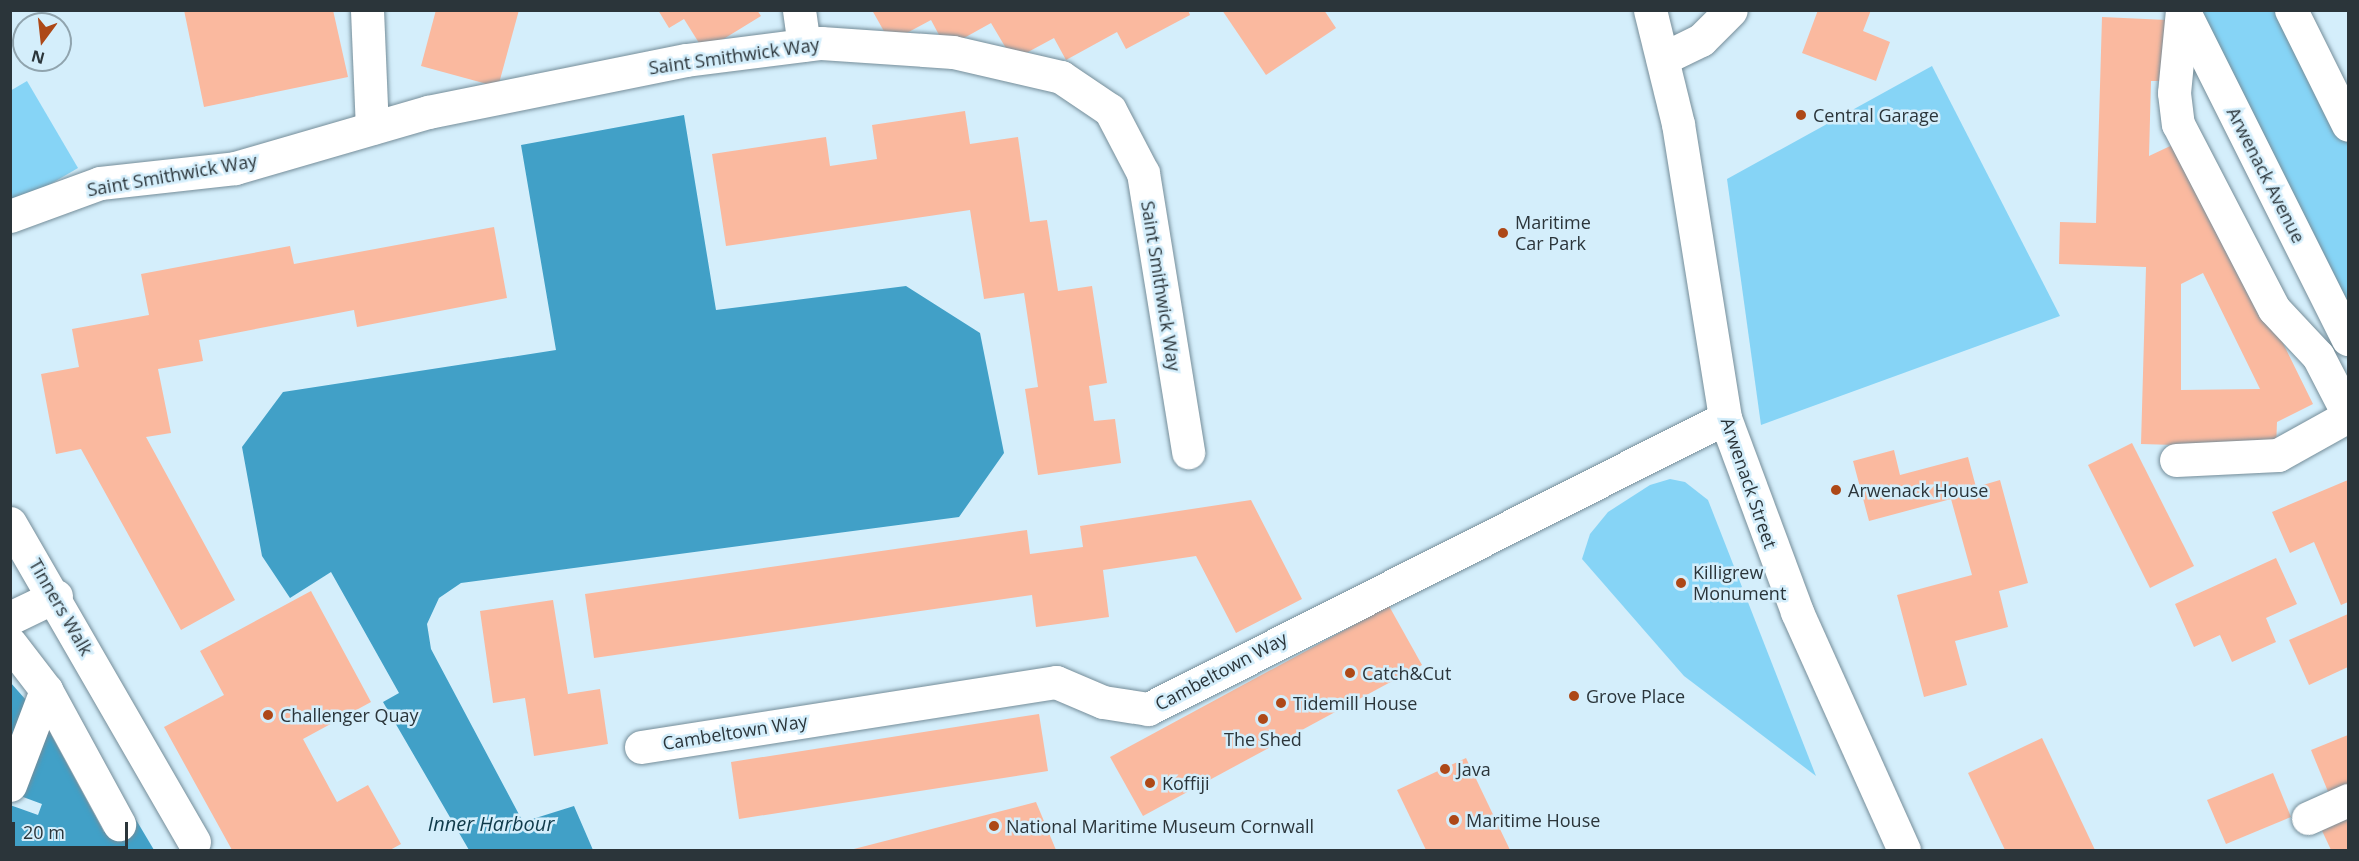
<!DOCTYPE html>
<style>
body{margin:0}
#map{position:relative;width:2359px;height:861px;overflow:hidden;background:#d4eefb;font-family:"Open Sans",sans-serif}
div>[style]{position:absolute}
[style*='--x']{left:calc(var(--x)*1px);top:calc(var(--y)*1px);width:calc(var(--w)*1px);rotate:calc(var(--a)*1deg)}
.green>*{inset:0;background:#86d4f6}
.water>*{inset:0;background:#41a0c7}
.pier>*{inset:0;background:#d4eefb}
.building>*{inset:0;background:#fab99f}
.roads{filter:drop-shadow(0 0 2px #758d99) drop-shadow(0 0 2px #758d99)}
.minor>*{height:33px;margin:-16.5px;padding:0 16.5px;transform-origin:16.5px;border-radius:16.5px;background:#fff}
.dots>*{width:16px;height:16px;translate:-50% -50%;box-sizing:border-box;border:3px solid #d4eefb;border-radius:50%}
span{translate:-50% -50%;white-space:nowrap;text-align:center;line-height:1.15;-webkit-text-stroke:5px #d4eefb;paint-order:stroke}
.street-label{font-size:18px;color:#2b353a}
.poi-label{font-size:18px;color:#2b353a}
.left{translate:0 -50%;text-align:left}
.water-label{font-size:20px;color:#0f3a4a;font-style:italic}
.frame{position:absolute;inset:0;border:12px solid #2b353a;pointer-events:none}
.north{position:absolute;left:12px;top:12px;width:60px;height:60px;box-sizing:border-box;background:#d4eefb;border:2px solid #90a4ae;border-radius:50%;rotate:195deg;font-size:16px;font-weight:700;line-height:24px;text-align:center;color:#2b353a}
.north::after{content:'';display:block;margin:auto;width:21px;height:27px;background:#ad4817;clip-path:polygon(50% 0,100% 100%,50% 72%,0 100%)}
.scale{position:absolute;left:12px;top:822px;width:116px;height:27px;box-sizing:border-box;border:3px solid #2b353a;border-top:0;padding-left:8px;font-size:18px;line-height:21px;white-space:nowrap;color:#2b353a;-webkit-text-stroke:4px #d4eefb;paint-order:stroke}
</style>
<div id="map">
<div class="green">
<i style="clip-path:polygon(2190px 11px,2283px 11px,2348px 142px,2348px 325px)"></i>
<i style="clip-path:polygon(1932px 66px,2060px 316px,1761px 425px,1727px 179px)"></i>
<i style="clip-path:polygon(27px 81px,78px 168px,11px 207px,10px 91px)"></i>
<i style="clip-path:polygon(1670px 479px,1685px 482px,1708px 500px,1816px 776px,1684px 676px,1582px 559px,1590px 534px,1608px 512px,1650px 485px)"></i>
</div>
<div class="water">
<i style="clip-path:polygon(684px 115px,716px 310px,906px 286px,980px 333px,1004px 453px,959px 517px,461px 583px,439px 598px,427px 624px,431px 649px,523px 822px,574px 806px,593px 850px,469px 850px,383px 702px,399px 693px,331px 572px,290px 598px,262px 556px,242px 447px,283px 392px,556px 350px,521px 145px)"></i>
<i style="clip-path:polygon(10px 682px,42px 718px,104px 832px,135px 818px,154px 850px,11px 850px)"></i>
</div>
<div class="pier">
<i style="clip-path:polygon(11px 761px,15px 794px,42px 804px,38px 815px,10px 805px)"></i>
</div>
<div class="building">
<i style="clip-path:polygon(184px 10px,333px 10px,348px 77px,204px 107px)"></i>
<i style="clip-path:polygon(436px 10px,519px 10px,498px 87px,421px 66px)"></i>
<i style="clip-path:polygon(658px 10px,757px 10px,761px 16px,704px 51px,684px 19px,669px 28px)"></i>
<i style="clip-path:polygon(872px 10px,1188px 10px,1190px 15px,1126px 49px,1117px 32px,1066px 60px,1054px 38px,1013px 60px,991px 23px,946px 48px,931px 20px,890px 42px)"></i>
<i style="clip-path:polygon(1222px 10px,1324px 10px,1336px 28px,1266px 75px)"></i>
<i style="clip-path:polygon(1818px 10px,1871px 10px,1863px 31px,1890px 42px,1876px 81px,1802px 53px)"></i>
<i style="clip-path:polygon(evenodd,2102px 17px,2167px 20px,2165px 81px,2151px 81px,2149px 156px,2183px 140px,2313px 404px,2277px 422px,2276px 448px,2141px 444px,2146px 267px,2059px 264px,2060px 222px,2096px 223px,2102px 17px,2203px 273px,2260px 389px,2181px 390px,2181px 284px,2203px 273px)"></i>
<i style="clip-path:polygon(965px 111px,970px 144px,1018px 137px,1030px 222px,1047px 220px,1058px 291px,1092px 286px,1107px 383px,1089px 386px,1094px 421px,1115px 419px,1121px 463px,1038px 475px,1025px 389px,1038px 387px,1024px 293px,984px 299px,970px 210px,726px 246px,712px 154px,826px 137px,830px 166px,877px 159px,872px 125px)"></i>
<i style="clip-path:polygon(494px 227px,507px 298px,357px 327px,354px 310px,199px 340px,203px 361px,158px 369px,171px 433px,146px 437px,235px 600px,181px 630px,81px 449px,56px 454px,41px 374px,79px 367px,72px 329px,149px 315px,141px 274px,290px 246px,294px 264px)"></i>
<i style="clip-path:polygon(2132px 443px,2194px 566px,2150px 588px,2088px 465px)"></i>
<i style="clip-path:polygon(1894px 450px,1900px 475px,1968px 457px,1976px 487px,2000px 480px,2028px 583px,1999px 591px,2008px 627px,1955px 641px,1967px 685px,1924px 697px,1897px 595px,1972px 575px,1951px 499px,1869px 521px,1853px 461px)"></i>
<i style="clip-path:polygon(2348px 480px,2348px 602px,2341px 605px,2314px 542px,2290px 553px,2272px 512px)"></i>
<i style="clip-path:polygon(1251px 500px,1302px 599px,1236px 633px,1196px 556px,1103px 570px,1109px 617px,1036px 627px,1032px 595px,594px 658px,585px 594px,1027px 530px,1030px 554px,1083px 547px,1080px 526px)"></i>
<i style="clip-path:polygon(2276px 558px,2297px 604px,2266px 618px,2276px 642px,2232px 662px,2220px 635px,2194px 647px,2175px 604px)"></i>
<i style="clip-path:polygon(311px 591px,371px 702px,303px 739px,337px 802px,368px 785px,401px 844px,390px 850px,232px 850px,164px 727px,224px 695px,200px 651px)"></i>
<i style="clip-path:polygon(553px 600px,568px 694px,600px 689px,608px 744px,534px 756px,525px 698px,493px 703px,480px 611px)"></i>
<i style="clip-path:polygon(1389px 606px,1422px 665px,1143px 816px,1110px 757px)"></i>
<i style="clip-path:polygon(2348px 614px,2348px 667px,2309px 685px,2289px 640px)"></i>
<i style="clip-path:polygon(1039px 714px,1048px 771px,739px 819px,731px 762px)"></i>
<i style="clip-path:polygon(2348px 735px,2348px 786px,2329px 794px,2311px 750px)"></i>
<i style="clip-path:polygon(2042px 738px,2095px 850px,2005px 850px,1968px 773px)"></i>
<i style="clip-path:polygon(1466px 758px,1510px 850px,1426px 850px,1397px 790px)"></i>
<i style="clip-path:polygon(2273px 773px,2291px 817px,2226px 844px,2207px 800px)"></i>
<i style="clip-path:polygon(1036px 802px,1056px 850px,850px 850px)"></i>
<i style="clip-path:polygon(2348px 809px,2348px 850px,2331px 850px,2318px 822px)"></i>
</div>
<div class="roads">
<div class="minor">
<i style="--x:367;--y:10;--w:118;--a:87.6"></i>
<i style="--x:799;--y:10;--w:35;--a:82"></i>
<i style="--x:1650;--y:10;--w:117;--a:76.2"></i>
<i style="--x:1678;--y:124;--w:298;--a:80.9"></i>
<i style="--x:1725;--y:418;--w:207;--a:69.6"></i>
<i style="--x:1797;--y:612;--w:261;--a:65.8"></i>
<i style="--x:2182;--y:10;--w:83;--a:95.5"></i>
<i style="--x:2174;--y:93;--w:31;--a:83"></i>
<i style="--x:2178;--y:124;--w:208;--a:62.6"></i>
<i style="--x:2274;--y:309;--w:64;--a:46.9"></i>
<i style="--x:2318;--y:356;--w:65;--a:62.7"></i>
<i style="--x:2183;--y:10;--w:368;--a:63.4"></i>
<i style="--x:2291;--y:10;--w:128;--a:63.6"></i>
<i style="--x:1666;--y:57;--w:39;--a:-26"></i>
<i style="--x:1701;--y:40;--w:42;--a:-45"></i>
<i style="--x:10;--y:216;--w:96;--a:-20.1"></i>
<i style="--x:100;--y:183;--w:136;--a:-6.3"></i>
<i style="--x:235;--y:168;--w:201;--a:-16.2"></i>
<i style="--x:428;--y:112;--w:263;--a:-11.4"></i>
<i style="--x:686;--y:60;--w:136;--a:-7.2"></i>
<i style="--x:821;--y:43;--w:132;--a:3.9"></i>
<i style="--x:953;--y:52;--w:111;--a:13"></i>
<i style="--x:1061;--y:77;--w:59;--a:34"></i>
<i style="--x:1110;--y:110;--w:71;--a:62.4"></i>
<i style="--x:1143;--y:173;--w:283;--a:80.8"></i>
<i style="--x:2176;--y:460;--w:102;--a:-2.8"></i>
<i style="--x:2278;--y:455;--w:80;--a:-29.1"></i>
<i style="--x:10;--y:523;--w:368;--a:60"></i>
<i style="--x:10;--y:618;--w:51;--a:-25.6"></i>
<i style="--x:10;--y:643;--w:59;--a:52.5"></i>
<i style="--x:46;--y:690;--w:153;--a:61.4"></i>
<i style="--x:641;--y:747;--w:420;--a:-8.9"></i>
<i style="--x:1056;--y:682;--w:51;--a:23.1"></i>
<i style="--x:1103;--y:702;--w:46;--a:8.8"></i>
<i style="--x:1148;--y:709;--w:646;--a:-26.76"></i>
<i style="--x:10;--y:785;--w:102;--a:-69.2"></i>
<i style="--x:2308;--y:818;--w:44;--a:-24.2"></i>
</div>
</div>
<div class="dots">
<i style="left:1801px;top:115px;background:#ad4817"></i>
<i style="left:1503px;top:233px;background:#ad4817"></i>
<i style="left:1836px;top:490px;background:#ad4817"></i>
<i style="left:1681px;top:583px;background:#ad4817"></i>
<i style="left:1350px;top:673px;background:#ad4817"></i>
<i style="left:1574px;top:696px;background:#ad4817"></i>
<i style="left:1281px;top:703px;background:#ad4817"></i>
<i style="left:268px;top:715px;background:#ad4817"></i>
<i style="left:1263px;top:719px;background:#ad4817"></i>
<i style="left:1445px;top:769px;background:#ad4817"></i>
<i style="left:1150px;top:783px;background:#ad4817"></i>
<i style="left:1454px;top:820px;background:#ad4817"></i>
<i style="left:994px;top:826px;background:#ad4817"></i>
</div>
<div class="street-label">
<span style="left:734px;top:56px;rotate:-8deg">Saint Smithwick Way</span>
<span style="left:172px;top:175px;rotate:-10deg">Saint Smithwick Way</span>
<span style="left:2266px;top:175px;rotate:63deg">Arwenack Avenue</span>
<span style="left:1161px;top:286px;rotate:81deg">Saint Smithwick Way</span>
<span style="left:1749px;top:483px;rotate:71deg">Arwenack Street</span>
<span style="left:61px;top:607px;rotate:60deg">Tinners Walk</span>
<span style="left:1221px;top:671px;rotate:-28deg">Cambeltown Way</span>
<span style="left:735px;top:732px;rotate:-9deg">Cambeltown Way</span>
</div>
<div class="poi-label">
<span class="left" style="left:1813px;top:115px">Central Garage</span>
<span class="left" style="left:1515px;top:233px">Maritime<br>Car Park</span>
<span class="left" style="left:1848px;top:490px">Arwenack House</span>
<span class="left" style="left:1693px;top:583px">Killigrew<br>Monument</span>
<span class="left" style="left:1362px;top:673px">Catch&amp;Cut</span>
<span class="left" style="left:1586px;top:696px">Grove Place</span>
<span class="left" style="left:1293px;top:703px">Tidemill House</span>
<span class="left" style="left:280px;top:715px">Challenger Quay</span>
<span style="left:1263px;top:739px">The Shed</span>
<span class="left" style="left:1457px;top:769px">Java</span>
<span class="left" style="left:1162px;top:783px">Koffiji</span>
<span class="left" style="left:1466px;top:820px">Maritime House</span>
<span class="left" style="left:1006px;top:826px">National Maritime Museum Cornwall</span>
</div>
<div class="water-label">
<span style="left:491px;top:823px">Inner Harbour</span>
</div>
<div class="frame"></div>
<div class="north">N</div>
<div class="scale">20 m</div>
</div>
